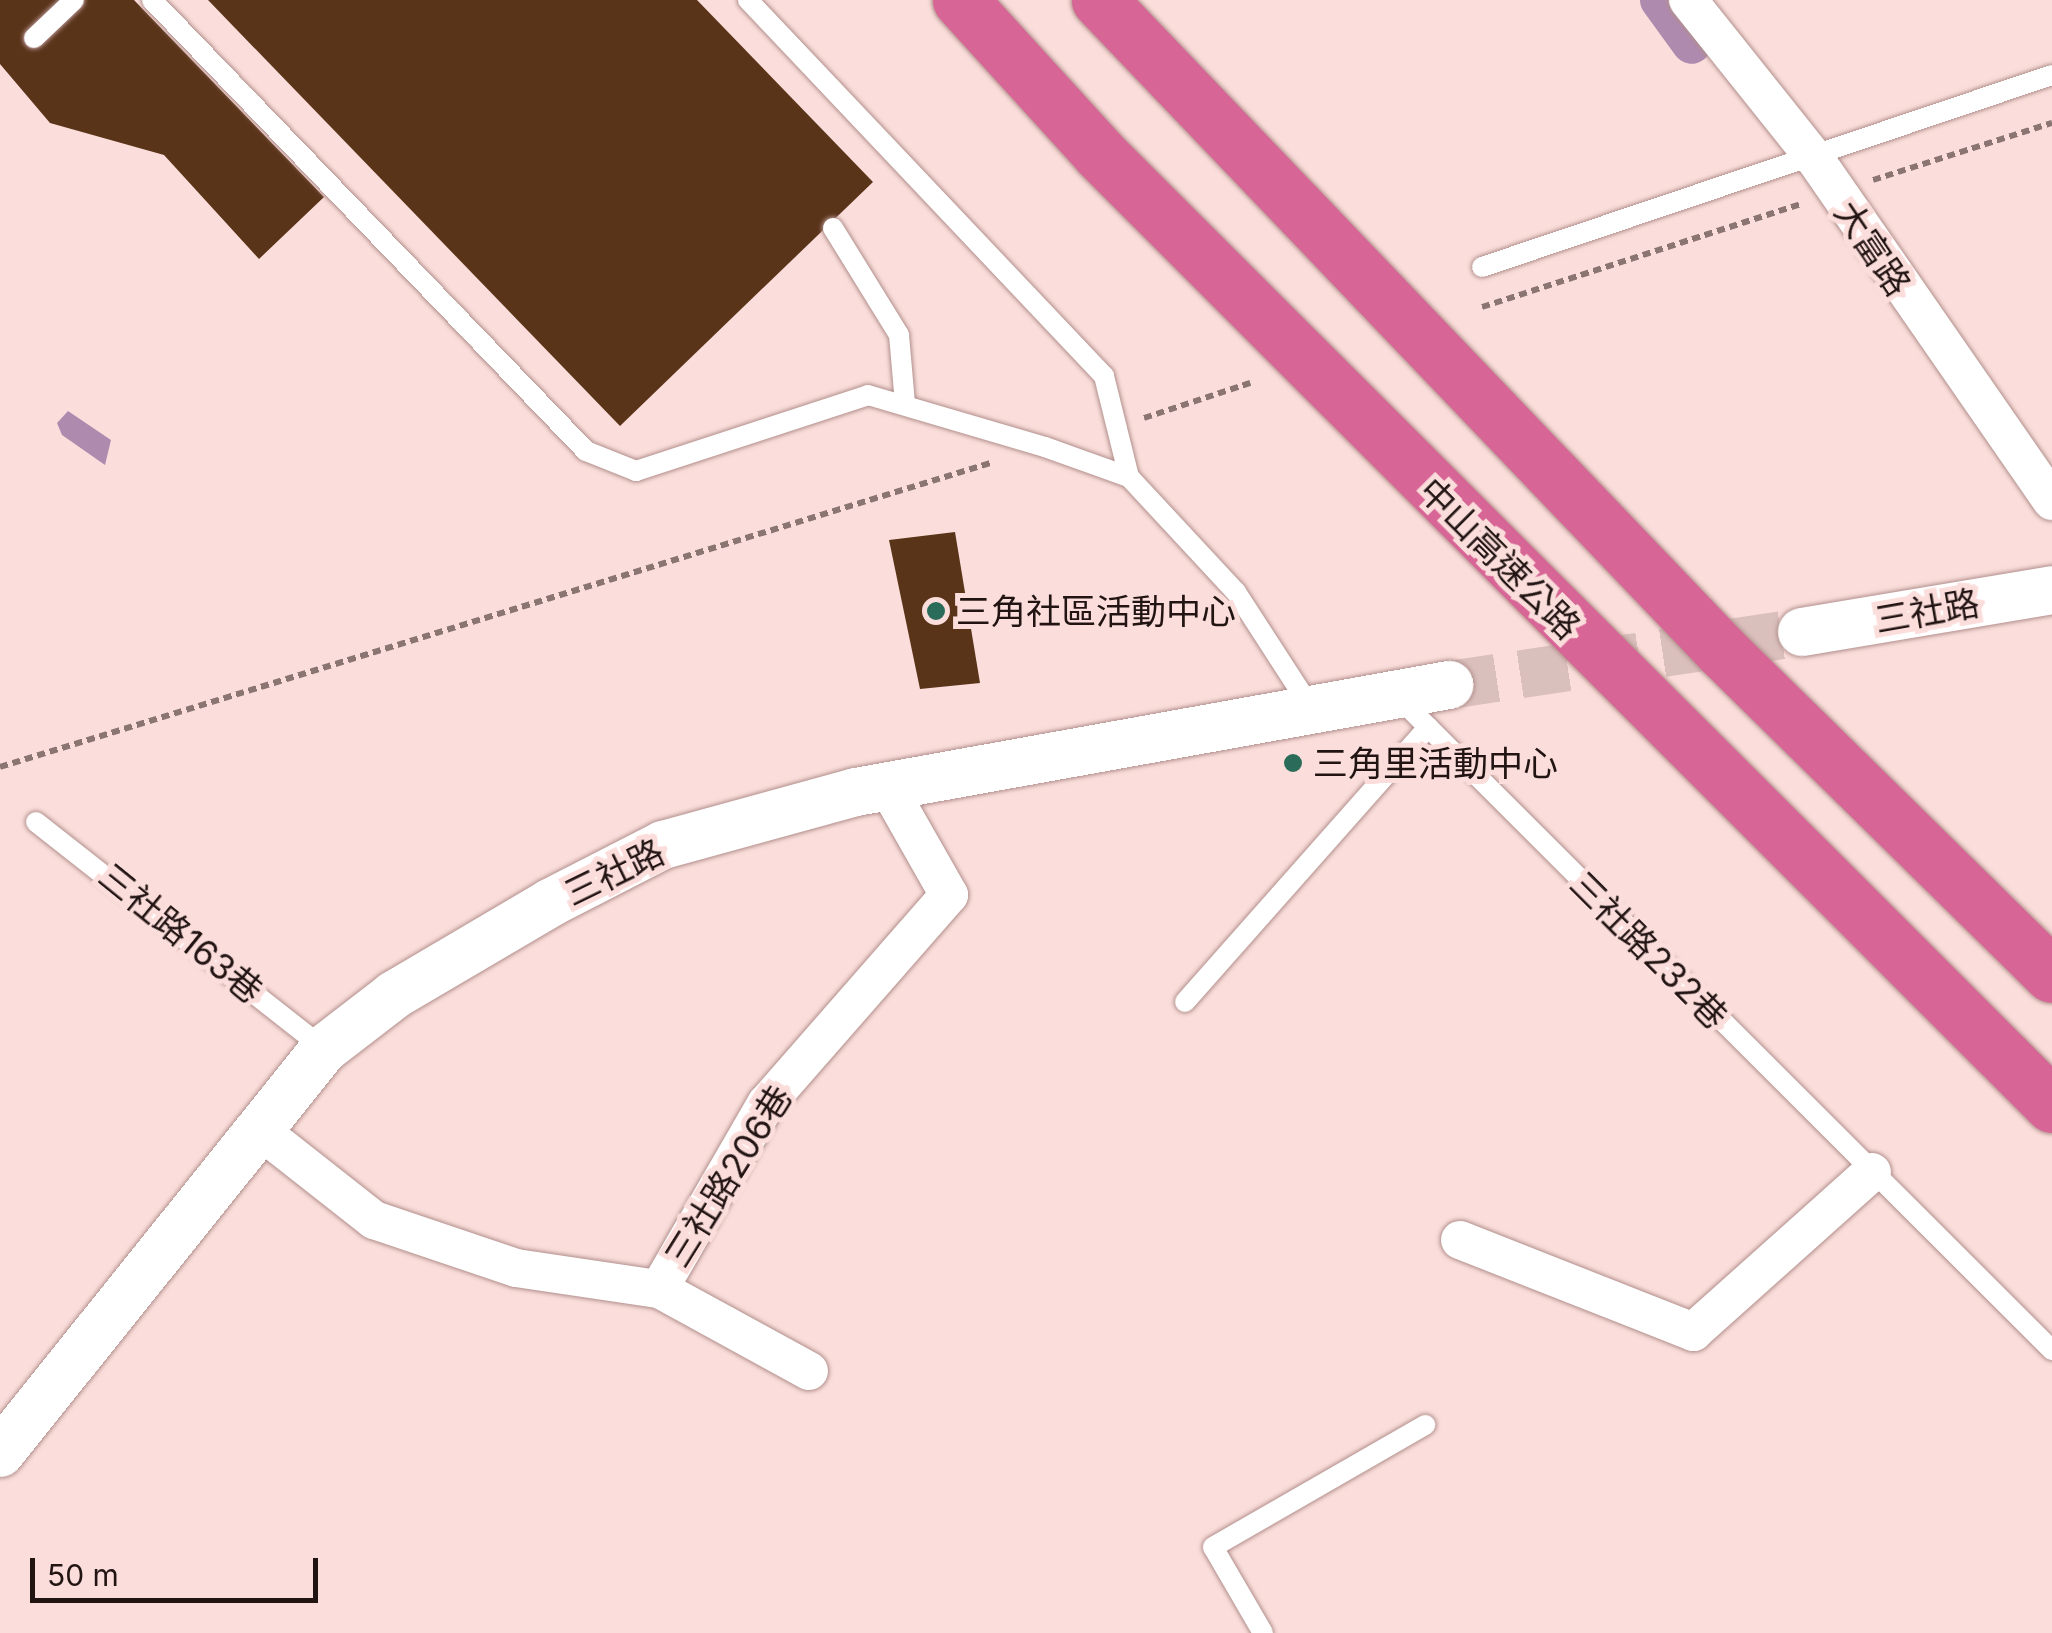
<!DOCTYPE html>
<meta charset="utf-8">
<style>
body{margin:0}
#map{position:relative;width:2052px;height:1633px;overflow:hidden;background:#fbdedb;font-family:Inter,"Noto Sans TC",sans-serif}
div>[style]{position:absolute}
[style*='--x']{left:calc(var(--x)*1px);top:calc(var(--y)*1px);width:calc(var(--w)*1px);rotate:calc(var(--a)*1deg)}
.water>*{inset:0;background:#af8aaf}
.canal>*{height:40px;margin:-20px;padding:0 20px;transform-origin:20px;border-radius:20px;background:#af8aaf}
.building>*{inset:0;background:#5a3419}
.tertiary-tunnel>*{height:48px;margin-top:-24px;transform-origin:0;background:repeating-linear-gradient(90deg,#dac0bd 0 48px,transparent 0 72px)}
.path>*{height:6px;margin-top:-3px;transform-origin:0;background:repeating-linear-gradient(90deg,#8a7573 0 8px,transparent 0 13px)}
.roads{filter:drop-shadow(0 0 2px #b18f8c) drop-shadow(0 0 2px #b18f8c)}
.service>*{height:20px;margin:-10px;padding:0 10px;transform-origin:10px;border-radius:10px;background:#fff}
.minor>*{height:38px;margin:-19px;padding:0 19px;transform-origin:19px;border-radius:19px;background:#fff}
.tertiary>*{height:48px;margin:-24px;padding:0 24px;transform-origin:24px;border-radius:24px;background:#fff}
.motorway>*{height:55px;margin:-27.5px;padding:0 27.5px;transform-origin:27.5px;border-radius:27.5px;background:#d76696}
.dots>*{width:28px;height:28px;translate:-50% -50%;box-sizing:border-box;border:5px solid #fbdedb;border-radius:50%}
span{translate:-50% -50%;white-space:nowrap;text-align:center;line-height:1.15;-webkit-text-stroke:10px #fbdedb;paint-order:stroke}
.street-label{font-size:35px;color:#211413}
.poi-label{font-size:35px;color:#211413}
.left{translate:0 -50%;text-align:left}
.scale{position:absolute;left:30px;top:1558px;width:288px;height:45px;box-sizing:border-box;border:5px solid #211413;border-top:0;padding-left:12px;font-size:30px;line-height:35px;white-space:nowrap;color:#211413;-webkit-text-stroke:8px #fbdedb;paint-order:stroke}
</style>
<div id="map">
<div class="water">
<i style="clip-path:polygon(68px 411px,111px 440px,105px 465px,62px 435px,57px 423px)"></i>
</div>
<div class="canal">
<i style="--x:1660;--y:0;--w:54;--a:54"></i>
</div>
<div class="building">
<i style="clip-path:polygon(0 0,134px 0,324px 197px,259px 259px,164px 155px,50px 123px,0 64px)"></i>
<i style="clip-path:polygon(208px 0,697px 0,873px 182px,620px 426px)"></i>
<i style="clip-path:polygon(955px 532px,980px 683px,920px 689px,889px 540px)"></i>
</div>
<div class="tertiary-tunnel">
<i style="--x:1449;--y:685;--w:357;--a:-8.5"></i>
</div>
<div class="path">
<i style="--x:1873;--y:180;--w:188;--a:-17.7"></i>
<i style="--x:1482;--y:307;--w:334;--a:-17.9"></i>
<i style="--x:1144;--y:418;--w:112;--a:-18.3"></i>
<i style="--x:0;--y:767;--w:1039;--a:-17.07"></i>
</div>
<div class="roads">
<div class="service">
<i style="--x:152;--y:0;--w:626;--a:46.1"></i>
<i style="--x:586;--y:451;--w:54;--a:21.8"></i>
<i style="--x:636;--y:471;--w:244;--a:-18.1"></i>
<i style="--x:868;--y:395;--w:184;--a:16.4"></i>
<i style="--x:1045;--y:447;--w:89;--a:19.7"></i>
<i style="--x:1129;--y:477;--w:157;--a:47.1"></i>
<i style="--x:1236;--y:592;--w:138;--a:57.1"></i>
<i style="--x:748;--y:0;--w:518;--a:46.57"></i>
<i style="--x:1104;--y:376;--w:104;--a:76.1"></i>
<i style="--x:34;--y:38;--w:55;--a:-43.5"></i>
<i style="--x:833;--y:228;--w:126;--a:58.3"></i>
<i style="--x:899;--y:335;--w:69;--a:85"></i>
<i style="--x:1482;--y:267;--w:601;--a:-18.62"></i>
<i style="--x:1399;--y:698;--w:923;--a:44.96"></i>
<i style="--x:36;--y:822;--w:367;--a:38.2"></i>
<i style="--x:1185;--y:1002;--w:367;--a:-48.5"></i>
<i style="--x:1263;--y:1633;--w:99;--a:-120.2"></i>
<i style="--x:1213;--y:1547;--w:245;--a:-29.9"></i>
</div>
<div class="minor">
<i style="--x:1688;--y:0;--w:203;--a:51.4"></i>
<i style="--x:1815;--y:159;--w:416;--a:55.3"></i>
<i style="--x:257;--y:1128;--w:149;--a:38.2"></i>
<i style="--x:374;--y:1220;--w:150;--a:18.7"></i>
<i style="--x:516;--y:1268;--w:145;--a:8.4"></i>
<i style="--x:1460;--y:1240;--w:251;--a:21.5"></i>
<i style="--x:1693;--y:1332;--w:240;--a:-41.8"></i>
<i style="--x:809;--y:1371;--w:171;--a:-151.3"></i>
<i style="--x:659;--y:1289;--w:214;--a:-60"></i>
<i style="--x:766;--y:1104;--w:278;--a:-48.8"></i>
<i style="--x:949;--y:895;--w:125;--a:-119.6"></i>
</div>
<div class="tertiary">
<i style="--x:1802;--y:632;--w:254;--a:-9.5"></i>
<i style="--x:0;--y:1453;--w:518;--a:-51.27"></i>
<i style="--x:324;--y:1049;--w:88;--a:-37.6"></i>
<i style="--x:394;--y:995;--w:181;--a:-30.5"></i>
<i style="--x:550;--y:903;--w:127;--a:-27.2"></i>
<i style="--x:663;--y:845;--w:200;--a:-15.4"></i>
<i style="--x:856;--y:792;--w:603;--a:-10.23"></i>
</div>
<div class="motorway">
<i style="--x:960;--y:0;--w:207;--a:47.7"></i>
<i style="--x:1099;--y:153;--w:1347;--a:44.97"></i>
<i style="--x:1099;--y:0;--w:901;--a:46.26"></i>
<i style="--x:1722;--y:651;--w:462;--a:44.5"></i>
</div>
</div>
<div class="dots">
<i style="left:936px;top:611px;background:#2b6b59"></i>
<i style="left:1293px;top:763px;background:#2b6b59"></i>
</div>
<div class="street-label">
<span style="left:1873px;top:248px;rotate:56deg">大富路</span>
<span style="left:1500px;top:558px;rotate:45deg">中山高速公路</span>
<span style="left:1927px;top:611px;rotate:-10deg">三社路</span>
<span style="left:614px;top:872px;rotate:-26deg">三社路</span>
<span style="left:181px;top:933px;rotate:39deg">三社路163巷</span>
<span style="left:1649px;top:950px;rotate:45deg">三社路232巷</span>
<span style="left:728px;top:1176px;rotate:-58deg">三社路206巷</span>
</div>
<div class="poi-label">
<span class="left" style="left:956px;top:611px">三角社區活動中心</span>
<span class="left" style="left:1313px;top:763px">三角里活動中心</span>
</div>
<div class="scale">50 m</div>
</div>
